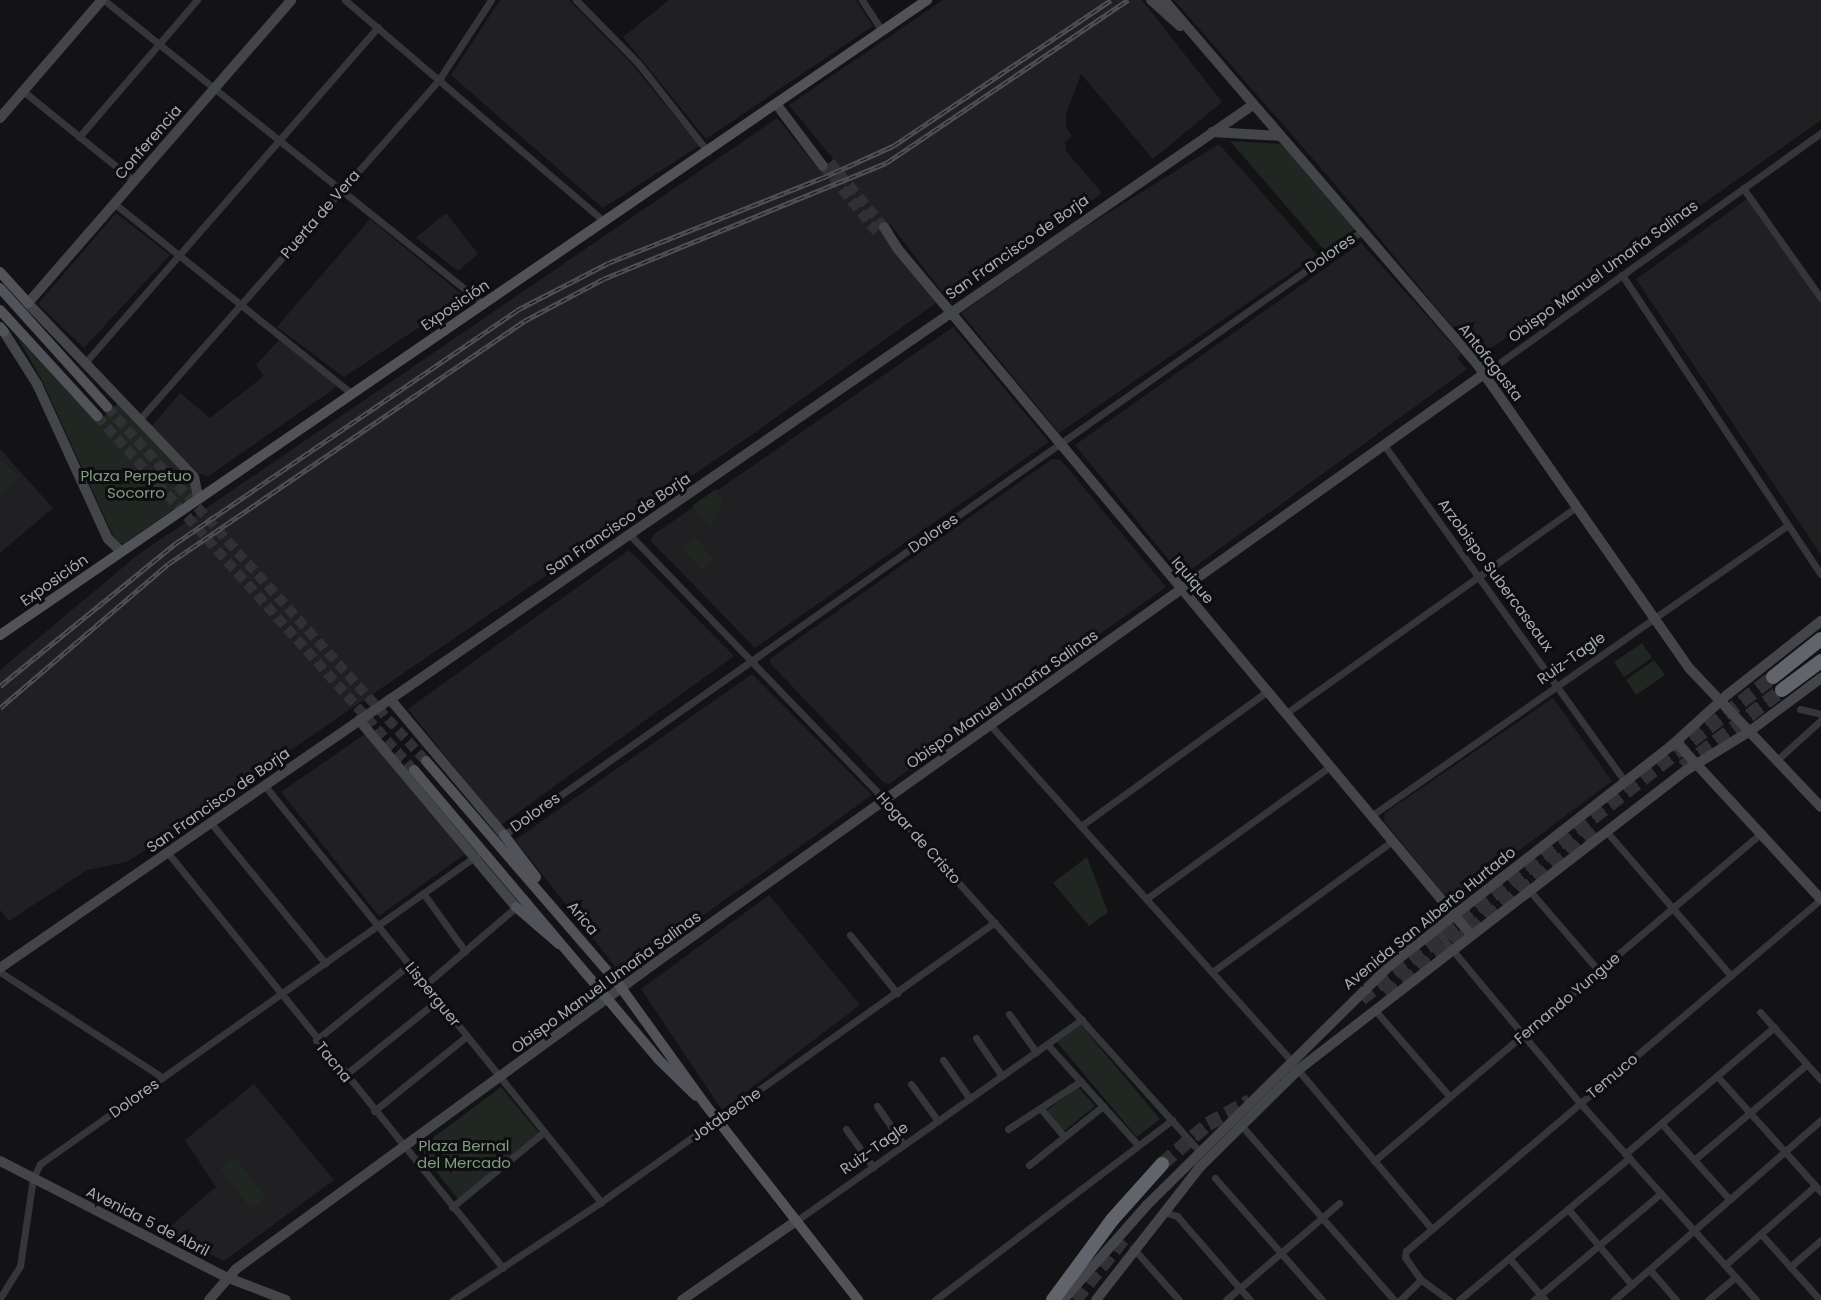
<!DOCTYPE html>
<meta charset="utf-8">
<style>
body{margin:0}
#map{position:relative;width:1821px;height:1300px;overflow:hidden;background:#131315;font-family:Poppins,sans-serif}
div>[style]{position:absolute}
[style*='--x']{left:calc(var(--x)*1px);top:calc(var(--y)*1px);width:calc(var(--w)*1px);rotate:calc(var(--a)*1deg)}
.built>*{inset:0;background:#202022}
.green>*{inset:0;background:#202621}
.secondary-tunnel>*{height:10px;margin-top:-5px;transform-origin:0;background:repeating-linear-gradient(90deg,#313135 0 10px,transparent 0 15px)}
.primary-tunnel>*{height:10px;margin-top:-5px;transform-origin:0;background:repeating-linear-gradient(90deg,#313135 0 10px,transparent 0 15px)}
.highway-tunnel>*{height:14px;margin-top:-7px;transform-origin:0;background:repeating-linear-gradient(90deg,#313135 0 14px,transparent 0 21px)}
.street>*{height:7px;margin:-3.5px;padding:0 3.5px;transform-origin:3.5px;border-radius:3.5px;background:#353639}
.secondary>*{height:10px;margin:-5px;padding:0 5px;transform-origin:5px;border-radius:5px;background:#434549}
.primary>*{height:10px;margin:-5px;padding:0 5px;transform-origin:5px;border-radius:5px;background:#515358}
.highway>*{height:14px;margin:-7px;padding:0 7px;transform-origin:7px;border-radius:7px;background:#61646a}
.rail>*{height:4.5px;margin-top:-2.25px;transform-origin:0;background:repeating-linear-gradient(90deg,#0e0e10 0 7px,#4e5054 0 14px);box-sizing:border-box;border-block:2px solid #4e5054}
span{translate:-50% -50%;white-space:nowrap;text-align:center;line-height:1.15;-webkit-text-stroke:6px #0e0e10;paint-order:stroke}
.street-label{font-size:15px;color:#a7abb4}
.park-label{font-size:15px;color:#809c82}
</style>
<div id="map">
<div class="built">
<i style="clip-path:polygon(500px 0,569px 0,631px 63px,699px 146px,603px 208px,451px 75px)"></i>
<i style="clip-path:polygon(669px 0,856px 0,873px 26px,706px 139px,623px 37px)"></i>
<i style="clip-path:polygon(943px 0,1142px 0,1222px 102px,1153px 159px,1081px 74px,1066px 114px,1066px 127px,1072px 136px,1065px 142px,1066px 151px,1102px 193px,951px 303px,890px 224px,882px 233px,936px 303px,753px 434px,127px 862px,87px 870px,9px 921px,0 910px,0 670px,139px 554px,777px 118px,818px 168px,835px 161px,789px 105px)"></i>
<i style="clip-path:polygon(1174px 0,1821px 0,1821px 120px,1621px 262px,1477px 357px,1334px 183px)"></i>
<i style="clip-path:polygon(1219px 144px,1317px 255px,1059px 433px,961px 313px,1079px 231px)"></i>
<i style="clip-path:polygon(1747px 199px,1821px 303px,1821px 555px,1636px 279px)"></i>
<i style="clip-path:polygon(116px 213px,170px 255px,84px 348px,38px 304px)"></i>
<i style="clip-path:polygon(446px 213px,478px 254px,458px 271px,416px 238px)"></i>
<i style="clip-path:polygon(370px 219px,465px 297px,344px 377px,277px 327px)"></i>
<i style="clip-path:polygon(1361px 243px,1461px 354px,1457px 358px,1467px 369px,1182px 576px,1075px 445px)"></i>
<i style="clip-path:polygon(953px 327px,1049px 442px,755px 648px,651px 541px,653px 535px)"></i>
<i style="clip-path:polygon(279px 340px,338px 386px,207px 477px,196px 472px,152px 426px,180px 393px,210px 418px,264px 376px,256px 365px)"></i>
<i style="clip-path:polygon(0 449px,53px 508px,0 553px)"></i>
<i style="clip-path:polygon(1052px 459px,1061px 460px,1166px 587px,889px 784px,883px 782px,770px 663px,771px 658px)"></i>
<i style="clip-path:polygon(629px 550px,734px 656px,501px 825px,408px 709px)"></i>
<i style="clip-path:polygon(752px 674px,872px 795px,621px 974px,515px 840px)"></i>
<i style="clip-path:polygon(1553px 698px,1612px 781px,1454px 899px,1447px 898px,1384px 821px,1385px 813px)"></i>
<i style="clip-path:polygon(365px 734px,465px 854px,379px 916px,281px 792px)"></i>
<i style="clip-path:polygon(769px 895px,860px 1005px,722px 1110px,641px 989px)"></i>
<i style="clip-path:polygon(254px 1084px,334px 1180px,224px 1261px,165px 1231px,216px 1187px,185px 1140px)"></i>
</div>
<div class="green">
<i style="clip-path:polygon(1230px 141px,1281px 144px,1355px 229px,1324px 250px)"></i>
<i style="clip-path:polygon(17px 337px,97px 423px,118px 403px,194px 482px,193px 496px,123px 544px,115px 540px,41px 378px)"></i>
<i style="clip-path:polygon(0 459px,19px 476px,0 498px)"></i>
<i style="clip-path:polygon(716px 489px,723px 500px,711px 528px,692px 506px)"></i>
<i style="clip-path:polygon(696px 538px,714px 560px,702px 571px,683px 549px)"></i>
<i style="clip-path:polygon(1642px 643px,1652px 658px,1624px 677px,1614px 662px)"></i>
<i style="clip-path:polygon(1654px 660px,1665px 675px,1636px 695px,1626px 680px)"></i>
<i style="clip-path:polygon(1087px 857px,1108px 912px,1089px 926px,1053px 883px)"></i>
<i style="clip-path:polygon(1081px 1025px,1160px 1119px,1137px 1137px,1057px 1042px)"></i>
<i style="clip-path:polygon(501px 1087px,539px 1133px,458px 1199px,418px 1149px)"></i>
<i style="clip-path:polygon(1078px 1087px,1095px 1106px,1063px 1132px,1046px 1111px)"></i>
<i style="clip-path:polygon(235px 1157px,266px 1198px,251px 1209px,220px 1168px)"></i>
</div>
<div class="secondary-tunnel">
<i style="--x:830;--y:162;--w:85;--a:50.3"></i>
<i style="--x:823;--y:166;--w:85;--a:50.7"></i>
</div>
<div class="primary-tunnel">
<i style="--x:107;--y:407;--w:477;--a:48"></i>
<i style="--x:97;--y:416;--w:475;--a:48.2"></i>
</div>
<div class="highway-tunnel">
<i style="--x:1683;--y:767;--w:125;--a:-37.9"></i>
<i style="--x:1387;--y:996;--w:265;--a:-38"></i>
<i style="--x:1361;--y:999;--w:523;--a:-38.01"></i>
<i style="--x:1162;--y:1164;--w:61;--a:-41"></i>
<i style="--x:1208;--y:1124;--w:48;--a:-28.7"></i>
<i style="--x:1075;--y:1300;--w:79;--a:-51.7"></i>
</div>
<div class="street">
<i style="--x:104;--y:0;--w:487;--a:38.7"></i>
<i style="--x:345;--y:0;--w:340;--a:40.5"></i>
<i style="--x:576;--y:0;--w:88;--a:45.5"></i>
<i style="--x:638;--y:63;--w:113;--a:51.8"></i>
<i style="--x:862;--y:0;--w:37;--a:57"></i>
<i style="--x:23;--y:91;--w:143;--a:39"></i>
<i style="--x:79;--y:137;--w:181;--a:-49.3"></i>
<i style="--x:1743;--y:188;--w:135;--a:54.7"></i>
<i style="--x:115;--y:204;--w:302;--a:38.7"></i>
<i style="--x:1622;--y:275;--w:359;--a:56.4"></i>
<i style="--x:84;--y:364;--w:447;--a:-48.9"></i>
<i style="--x:1484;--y:374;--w:414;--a:-35.6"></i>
<i style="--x:139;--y:420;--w:456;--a:-48.6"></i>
<i style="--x:440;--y:78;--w:93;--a:-56.8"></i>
<i style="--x:1384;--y:445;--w:414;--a:54.4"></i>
<i style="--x:629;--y:534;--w:358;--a:46.1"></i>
<i style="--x:877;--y:792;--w:482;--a:48.1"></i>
<i style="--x:1800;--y:709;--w:22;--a:13"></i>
<i style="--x:1285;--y:714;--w:357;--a:-35.4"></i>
<i style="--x:991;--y:726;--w:449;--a:48.1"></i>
<i style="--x:1777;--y:760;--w:59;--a:-42.3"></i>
<i style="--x:265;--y:786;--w:535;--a:51.07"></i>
<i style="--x:1371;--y:816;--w:508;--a:-34.91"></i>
<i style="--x:211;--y:823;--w:181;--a:50.8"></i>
<i style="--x:1081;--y:826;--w:228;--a:-35.9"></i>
<i style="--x:1606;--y:831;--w:191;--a:49.2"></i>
<i style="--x:504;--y:835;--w:1049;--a:-35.14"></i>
<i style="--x:168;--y:853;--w:533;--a:51.09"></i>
<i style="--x:1529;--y:890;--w:107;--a:49.2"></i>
<i style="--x:423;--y:893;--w:72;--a:54.1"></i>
<i style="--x:1146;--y:899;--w:226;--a:-35.8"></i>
<i style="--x:1435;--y:929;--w:226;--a:50.2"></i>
<i style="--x:1580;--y:1103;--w:264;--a:48.2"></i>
<i style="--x:850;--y:935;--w:75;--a:51"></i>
<i style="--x:0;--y:972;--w:194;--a:33"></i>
<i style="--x:1212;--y:972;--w:223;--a:-36"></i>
<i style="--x:426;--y:984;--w:118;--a:-40.5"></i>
<i style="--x:1374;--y:1009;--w:116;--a:49.2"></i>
<i style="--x:1760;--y:1012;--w:91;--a:48.1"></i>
<i style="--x:1009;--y:1014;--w:47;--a:54.6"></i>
<i style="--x:976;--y:1038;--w:46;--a:55.6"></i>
<i style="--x:316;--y:1040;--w:121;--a:-39"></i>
<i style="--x:1047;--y:1044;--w:136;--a:48"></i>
<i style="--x:943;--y:1060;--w:47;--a:55.3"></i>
<i style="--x:1298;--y:1070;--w:208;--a:49.9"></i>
<i style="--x:345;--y:1075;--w:119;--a:-38.9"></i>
<i style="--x:1717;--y:1076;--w:156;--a:48.1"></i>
<i style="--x:911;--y:1084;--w:46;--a:53.9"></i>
<i style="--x:877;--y:1106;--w:47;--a:55.3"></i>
<i style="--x:1041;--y:1109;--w:35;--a:50"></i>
<i style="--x:374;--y:1111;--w:119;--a:-38.9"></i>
<i style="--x:1661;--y:1123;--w:103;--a:48.1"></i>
<i style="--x:1240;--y:1124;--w:234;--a:48.8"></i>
<i style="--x:846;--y:1129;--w:47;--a:54.6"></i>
<i style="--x:1008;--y:1129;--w:87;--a:-33.3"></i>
<i style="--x:1625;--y:1154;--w:196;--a:-40.4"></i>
<i style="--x:1694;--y:1160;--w:148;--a:-40.3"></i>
<i style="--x:1374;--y:1161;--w:504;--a:-40.26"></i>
<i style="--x:1029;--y:1165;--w:95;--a:-38.6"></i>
<i style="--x:1215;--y:1178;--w:162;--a:48.7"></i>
<i style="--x:452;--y:1207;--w:119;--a:-39.2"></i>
<i style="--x:1568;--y:1209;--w:99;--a:49.9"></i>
<i style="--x:1164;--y:1212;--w:14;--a:17"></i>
<i style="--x:1177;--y:1216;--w:111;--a:49"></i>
<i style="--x:796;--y:1221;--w:350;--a:-35.2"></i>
<i style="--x:1761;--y:1234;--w:89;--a:48.2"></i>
<i style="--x:1133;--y:1248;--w:69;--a:48.5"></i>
<i style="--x:1509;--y:1258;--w:55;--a:49.4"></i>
<i style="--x:1725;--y:1265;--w:120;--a:-41.3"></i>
<i style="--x:1790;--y:1267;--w:41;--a:-41.1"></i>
<i style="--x:1650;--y:1270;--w:40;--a:49"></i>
<i style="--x:0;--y:1298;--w:38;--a:-58"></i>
<i style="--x:20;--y:1266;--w:89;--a:-81.6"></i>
<i style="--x:33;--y:1178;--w:16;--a:-63"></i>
<i style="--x:40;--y:1164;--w:534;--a:-35.24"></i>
<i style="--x:453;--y:1300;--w:178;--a:-33.5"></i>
<i style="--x:601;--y:1202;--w:483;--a:-35.4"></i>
<i style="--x:935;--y:1300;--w:298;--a:-37.2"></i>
<i style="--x:1226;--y:1300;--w:149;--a:-40.6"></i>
<i style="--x:1400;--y:1300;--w:29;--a:-44"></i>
<i style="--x:1449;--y:1300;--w:34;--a:-144"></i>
<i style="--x:1421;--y:1280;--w:28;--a:-125"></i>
<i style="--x:1405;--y:1257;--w:6;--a:-81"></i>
<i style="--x:1406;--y:1251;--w:544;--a:-40.3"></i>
<i style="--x:1459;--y:1300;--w:222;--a:-39.9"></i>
<i style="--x:1534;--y:1300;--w:166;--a:-40.1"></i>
<i style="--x:1614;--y:1300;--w:274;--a:-41"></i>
<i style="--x:1708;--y:1300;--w:35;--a:-40"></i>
</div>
<div class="secondary">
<i style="--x:1151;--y:0;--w:39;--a:42"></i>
<i style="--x:1164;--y:0;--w:480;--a:49.3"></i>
<i style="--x:1477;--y:364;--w:372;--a:55.1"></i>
<i style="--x:1690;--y:669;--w:190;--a:46.5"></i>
<i style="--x:777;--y:105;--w:76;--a:53"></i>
<i style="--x:0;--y:118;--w:156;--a:-49.2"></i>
<i style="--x:1212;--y:132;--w:69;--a:3.3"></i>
<i style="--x:884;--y:227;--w:25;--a:58"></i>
<i style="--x:897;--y:248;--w:895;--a:50.12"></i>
<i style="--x:4;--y:332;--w:62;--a:57.6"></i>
<i style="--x:37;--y:384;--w:170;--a:65.4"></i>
<i style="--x:108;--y:539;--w:18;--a:43"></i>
<i style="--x:198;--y:497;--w:20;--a:-101"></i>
<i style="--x:194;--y:477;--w:240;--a:-133.7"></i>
<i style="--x:28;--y:303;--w:401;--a:-49"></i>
<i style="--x:390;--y:699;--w:177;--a:50"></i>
<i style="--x:359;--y:720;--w:244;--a:50"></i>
<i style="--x:1676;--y:742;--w:214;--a:47.3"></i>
<i style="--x:0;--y:968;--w:1521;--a:-34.56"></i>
<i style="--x:0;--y:1161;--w:254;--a:27.2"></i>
<i style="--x:226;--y:1277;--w:64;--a:21"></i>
<i style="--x:209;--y:1300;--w:41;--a:-48.9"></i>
<i style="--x:236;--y:1269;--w:522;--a:-36.12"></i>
<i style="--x:658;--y:961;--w:1013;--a:-35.4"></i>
<i style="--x:682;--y:1300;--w:139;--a:-34.7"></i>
<i style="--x:1063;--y:1300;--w:127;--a:-48.5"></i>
<i style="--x:1147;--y:1205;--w:339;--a:-44.6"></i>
<i style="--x:1388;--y:967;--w:358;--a:-38"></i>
<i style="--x:1670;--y:747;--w:77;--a:-42.4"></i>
<i style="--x:1727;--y:695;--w:120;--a:-38.2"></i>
<i style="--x:1096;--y:1300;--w:169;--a:-52"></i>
<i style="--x:1200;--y:1167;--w:138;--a:-44.7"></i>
<i style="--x:1298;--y:1070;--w:489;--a:-37.7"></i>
<i style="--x:1685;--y:771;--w:76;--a:-31.6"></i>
<i style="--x:1750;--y:731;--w:89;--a:-36.7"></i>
</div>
<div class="primary">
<i style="--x:0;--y:272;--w:42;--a:47.9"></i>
<i style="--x:0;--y:288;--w:160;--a:48"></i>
<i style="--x:0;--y:310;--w:144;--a:47.5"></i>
<i style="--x:0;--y:327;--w:6;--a:51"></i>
<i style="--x:0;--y:635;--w:1124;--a:-34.41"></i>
<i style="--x:426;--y:761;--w:292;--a:49.2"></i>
<i style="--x:617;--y:982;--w:150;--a:54.2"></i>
<i style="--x:705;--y:1104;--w:249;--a:52"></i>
<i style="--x:414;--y:770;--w:378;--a:49.8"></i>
<i style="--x:658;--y:1059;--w:53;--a:44.2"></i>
<i style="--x:504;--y:835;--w:53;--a:52.7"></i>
<i style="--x:516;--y:907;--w:57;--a:40.7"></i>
</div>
<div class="highway">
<i style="--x:1773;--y:677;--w:61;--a:-38.4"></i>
<i style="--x:1782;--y:690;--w:49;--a:-36.6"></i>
<i style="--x:1053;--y:1300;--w:99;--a:-53.6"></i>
<i style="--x:1112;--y:1220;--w:75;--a:-48.2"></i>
</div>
<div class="rail">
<i style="--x:0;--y:686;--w:227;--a:-39.1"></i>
<i style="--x:176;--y:543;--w:413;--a:-34.3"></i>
<i style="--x:517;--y:310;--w:102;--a:-27.3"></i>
<i style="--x:608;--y:263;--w:230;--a:-21.7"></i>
<i style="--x:822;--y:178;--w:78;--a:-24.3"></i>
<i style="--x:893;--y:146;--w:262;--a:-33.8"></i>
<i style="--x:0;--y:708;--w:221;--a:-40.6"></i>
<i style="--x:168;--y:564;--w:431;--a:-34.3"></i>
<i style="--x:524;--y:321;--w:89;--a:-28"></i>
<i style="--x:603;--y:279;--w:306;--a:-22.3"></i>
<i style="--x:886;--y:163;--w:292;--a:-34"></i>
</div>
<div class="street-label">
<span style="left:148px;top:142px;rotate:-49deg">Conferencia</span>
<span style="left:320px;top:214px;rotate:-49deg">Puerta de Vera</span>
<span style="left:1017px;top:247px;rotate:-35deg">San Francisco de Borja</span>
<span style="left:1330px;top:253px;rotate:-35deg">Dolores</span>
<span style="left:1603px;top:271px;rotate:-36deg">Obispo Manuel Umaña Salinas</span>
<span style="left:455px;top:305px;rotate:-34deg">Exposición</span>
<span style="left:1491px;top:362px;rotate:52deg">Antofagasta</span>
<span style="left:618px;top:524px;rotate:-34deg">San Francisco de Borja</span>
<span style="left:933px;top:533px;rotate:-35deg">Dolores</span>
<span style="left:1496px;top:575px;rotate:54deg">Arzobispo Subercaseaux</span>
<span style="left:54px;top:580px;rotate:-35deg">Exposición</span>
<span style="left:1193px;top:580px;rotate:50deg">Iquique</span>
<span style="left:1571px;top:658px;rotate:-35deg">Ruiz-Tagle</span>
<span style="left:1002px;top:699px;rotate:-35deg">Obispo Manuel Umaña Salinas</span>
<span style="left:218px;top:800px;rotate:-35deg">San Francisco de Borja</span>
<span style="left:535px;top:812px;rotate:-35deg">Dolores</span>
<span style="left:919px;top:838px;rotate:48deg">Hogar de Cristo</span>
<span style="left:583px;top:918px;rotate:50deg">Arica</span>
<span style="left:1429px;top:918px;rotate:-39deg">Avenida San Alberto Hurtado</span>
<span style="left:606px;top:982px;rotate:-36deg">Obispo Manuel Umaña Salinas</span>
<span style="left:433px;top:994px;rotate:51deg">Lisperguer</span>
<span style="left:1567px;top:998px;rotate:-40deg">Fernando Yungue</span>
<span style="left:334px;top:1062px;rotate:51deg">Tacna</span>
<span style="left:1612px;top:1076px;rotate:-40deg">Temuco</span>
<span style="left:134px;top:1098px;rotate:-35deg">Dolores</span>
<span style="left:726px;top:1114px;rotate:-35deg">Jotabeche</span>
<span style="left:874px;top:1148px;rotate:-35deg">Ruiz-Tagle</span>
<span style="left:148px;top:1221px;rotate:27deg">Avenida 5 de Abril</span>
</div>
<div class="park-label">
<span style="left:136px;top:484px">Plaza Perpetuo<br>Socorro</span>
<span style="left:464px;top:1154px">Plaza Bernal<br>del Mercado</span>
</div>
</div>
